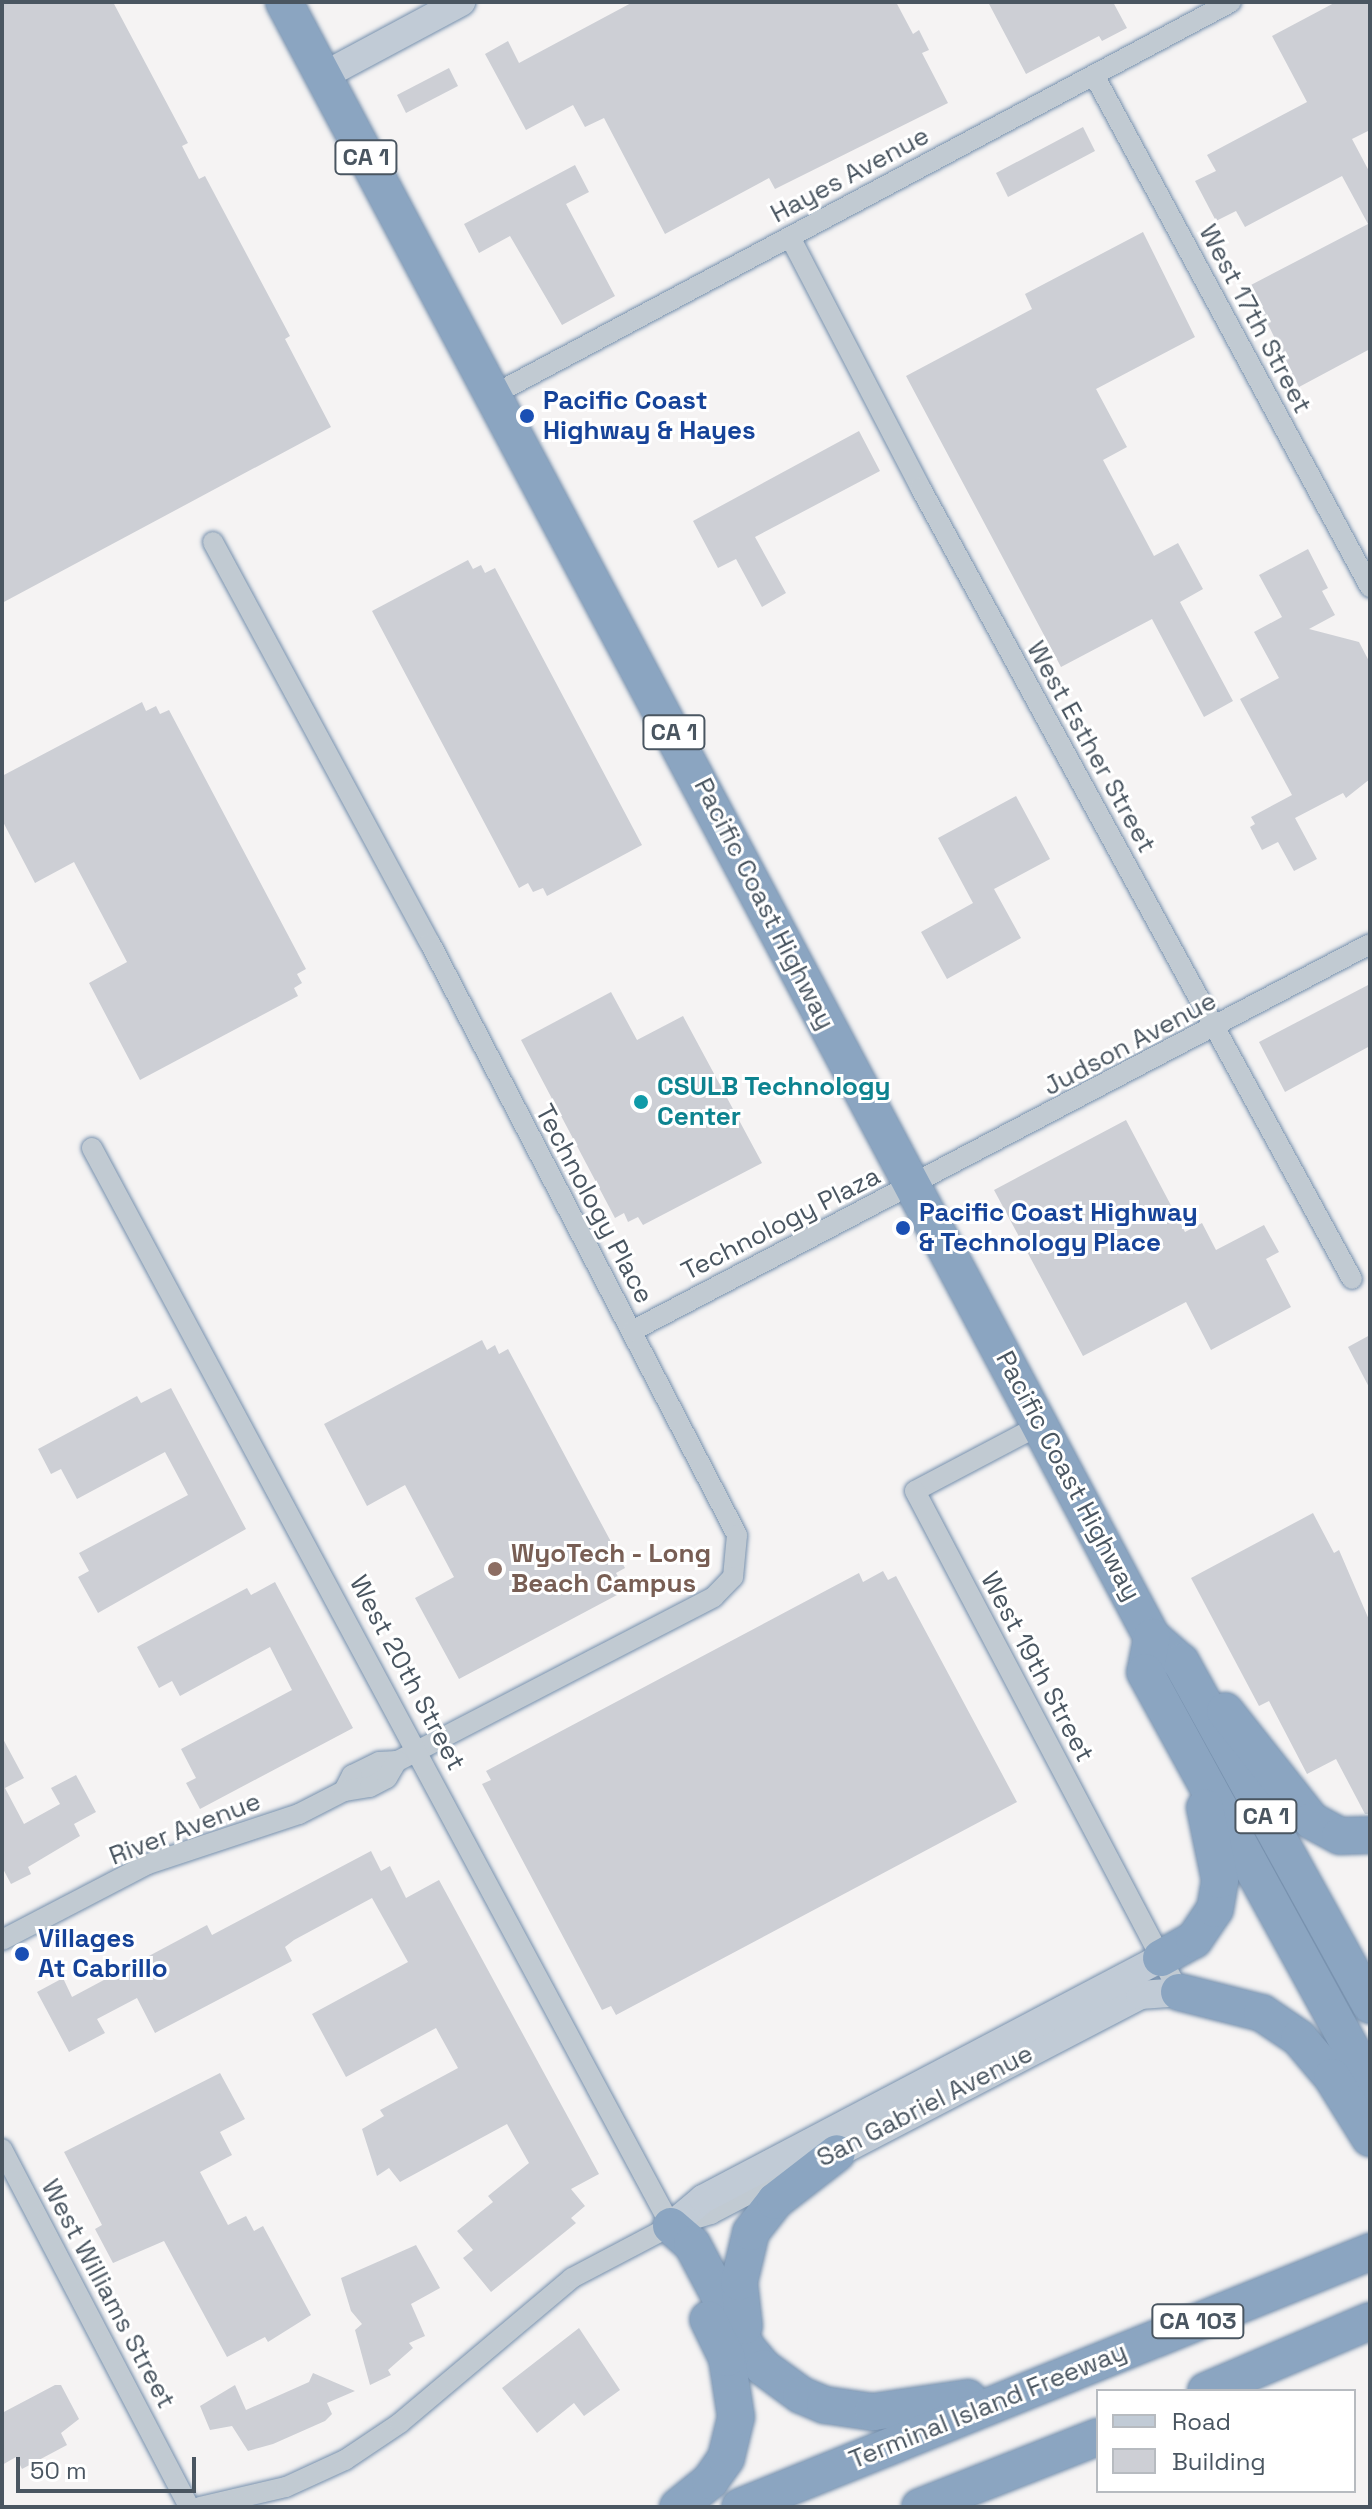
<!DOCTYPE html>
<style>
body{margin:0}
#map{position:relative;width:1372px;height:2509px;overflow:hidden;background:#f5f3f3;font-family:"Space Grotesk",sans-serif}
div>[style]{position:absolute}
[style*='--x']{left:calc(var(--x)*1px);top:calc(var(--y)*1px);width:calc(var(--w)*1px);rotate:calc(var(--a)*1deg)}
.building>*{inset:0;background:#cdcfd5}
.roads{filter:drop-shadow(0 0 2px #7690ad) drop-shadow(0 0 2px #7690ad)}
.street>*{height:20px;margin:-10px;padding:0 10px;transform-origin:10px;border-radius:10px;background:#c1cad2}
.secondary>*{height:28px;margin:-14px;padding:0 14px;transform-origin:14px;border-radius:14px;background:#c1cbd6}
.highway>*{height:36px;margin:-18px;padding:0 18px;transform-origin:18px;border-radius:18px;background:#8ba5c1}
.dots>*{width:22px;height:22px;translate:-50% -50%;box-sizing:border-box;border:4px solid #fff;border-radius:50%}
span{translate:-50% -50%;white-space:nowrap;text-align:center;line-height:1.15;-webkit-text-stroke:6px #fff;paint-order:stroke}
.shield-label span{padding:2px 6px;background:#fff;border:2px solid;border-radius:6px;-webkit-text-stroke-width:0}
.shield-label{font-size:24px;color:#4a5661;font-weight:700}
.street-label{font-size:26px;color:#4a5661}
.transit-label{font-size:26px;color:#164399;font-weight:700}
.left{translate:0 -50%;text-align:left}
.culture-label{font-size:26px;color:#0d838f;font-weight:700}
.education-label{font-size:26px;color:#785e54;font-weight:700}
.frame{position:absolute;inset:0;border:4px solid #4a5661;pointer-events:none}
.legend{position:absolute;left:1096px;top:2389px;width:260px;height:104px;box-sizing:border-box;background:#fff;border:2px solid #b7bbc0;margin:0;padding:10px 14px;list-style:none;font-size:24px;color:#4a5661}
.legend li{display:flex;align-items:center;gap:16px;height:40px}
.legend b{width:40px;border:2px solid #b7bbc0}
.scale{position:absolute;left:16px;top:2457px;width:180px;height:36px;box-sizing:border-box;border:4px solid #4a5661;border-top:0;padding-left:10px;font-size:24px;line-height:28px;white-space:nowrap;color:#4a5661;-webkit-text-stroke:6px #fff;paint-order:stroke}
</style>
<div id="map">
<div class="building">
<i style="clip-path:polygon(2px 2px,113px 2px,188px 143px,182px 146px,199px 179px,205px 176px,290px 336px,285px 339px,331px 427px,2px 603px)"></i>
<i style="clip-path:polygon(633px 2px,896px 2px,913px 34px,919px 30px,929px 50px,922px 53px,948px 103px,775px 189px,769px 178px,665px 234px,604px 118px,585px 127px,573px 105px,526px 130px,485px 54px,508px 41px,519px 63px)"></i>
<i style="clip-path:polygon(988px 2px,1113px 2px,1127px 28px,1102px 41px,1099px 36px,1026px 74px)"></i>
<i style="clip-path:polygon(1336px 2px,1370px 2px,1370px 130px,1352px 139px,1370px 173px,1370px 349px,1299px 387px,1249px 286px,1368px 224px,1342px 176px,1245px 227px,1236px 211px,1216px 221px,1195px 181px,1216px 171px,1207px 155px,1307px 102px,1272px 36px)"></i>
<i style="clip-path:polygon(449px 68px,458px 86px,406px 113px,397px 95px)"></i>
<i style="clip-path:polygon(1083px 127px,1095px 151px,1008px 197px,996px 173px)"></i>
<i style="clip-path:polygon(575px 165px,589px 192px,566px 204px,615px 296px,562px 325px,510px 236px,479px 253px,464px 224px)"></i>
<i style="clip-path:polygon(1143px 232px,1195px 337px,1096px 389px,1127px 447px,1103px 460px,1154px 556px,1178px 543px,1203px 589px,1180px 602px,1233px 701px,1204px 717px,1152px 619px,1061px 667px,906px 376px,1032px 309px,1025px 294px)"></i>
<i style="clip-path:polygon(859px 431px,880px 471px,755px 537px,786px 593px,762px 607px,736px 559px,718px 568px,693px 521px)"></i>
<i style="clip-path:polygon(1308px 549px,1328px 588px,1322px 591px,1335px 615px,1309px 629px,1359px 642px,1370px 663px,1370px 779px,1346px 798px,1343px 793px,1295px 818px,1317px 859px,1294px 871px,1278px 842px,1262px 850px,1250px 827px,1255px 824px,1251px 817px,1292px 795px,1240px 699px,1279px 678px,1254px 632px,1282px 617px,1259px 575px)"></i>
<i style="clip-path:polygon(468px 560px,473px 569px,481px 565px,485px 573px,495px 568px,642px 845px,547px 896px,543px 888px,533px 892px,528px 883px,519px 888px,372px 611px)"></i>
<i style="clip-path:polygon(142px 702px,146px 711px,156px 706px,160px 714px,169px 710px,306px 969px,297px 974px,302px 983px,294px 988px,298px 996px,140px 1080px,89px 983px,127px 962px,74px 862px,35px 883px,2px 820px,2px 776px)"></i>
<i style="clip-path:polygon(1016px 796px,1050px 859px,994px 889px,1021px 938px,947px 979px,921px 932px,973px 903px,938px 838px)"></i>
<i style="clip-path:polygon(1370px 984px,1370px 1046px,1285px 1092px,1259px 1042px)"></i>
<i style="clip-path:polygon(611px 992px,637px 1040px,683px 1016px,762px 1163px,643px 1225px,638px 1217px,628px 1222px,624px 1213px,615px 1218px,521px 1040px)"></i>
<i style="clip-path:polygon(1126px 1120px,1185px 1232px,1202px 1223px,1216px 1250px,1264px 1225px,1279px 1252px,1266px 1259px,1291px 1307px,1211px 1350px,1186px 1302px,1083px 1356px,994px 1190px)"></i>
<i style="clip-path:polygon(1370px 1335px,1370px 1389px,1348px 1347px)"></i>
<i style="clip-path:polygon(482px 1340px,487px 1350px,495px 1345px,499px 1354px,508px 1349px,625px 1568px,616px 1573px,621px 1582px,613px 1586px,617px 1595px,459px 1679px,415px 1598px,454px 1577px,405px 1485px,367px 1506px,324px 1424px)"></i>
<i style="clip-path:polygon(171px 1388px,246px 1529px,98px 1613px,78px 1577px,89px 1571px,79px 1553px,188px 1495px,165px 1452px,77px 1499px,61px 1469px,51px 1474px,38px 1449px,137px 1396px,141px 1403px)"></i>
<i style="clip-path:polygon(1313px 1513px,1334px 1553px,1339px 1550px,1370px 1622px,1370px 1814px,1365px 1814px,1336px 1759px,1307px 1774px,1269px 1701px,1259px 1706px,1191px 1578px)"></i>
<i style="clip-path:polygon(883px 1571px,888px 1580px,896px 1576px,1017px 1802px,616px 2015px,611px 2006px,602px 2010px,482px 1784px,491px 1780px,486px 1771px,859px 1573px,863px 1582px)"></i>
<i style="clip-path:polygon(275px 1582px,353px 1728px,200px 1809px,186px 1783px,196px 1778px,181px 1749px,292px 1690px,270px 1647px,180px 1696px,172px 1681px,159px 1688px,137px 1647px,247px 1588px,251px 1595px)"></i>
<i style="clip-path:polygon(2px 1737px,24px 1778px,5px 1788px,24px 1824px,60px 1804px,51px 1788px,76px 1775px,96px 1812px,74px 1824px,80px 1836px,28px 1867px,31px 1874px,11px 1884px,2px 1867px)"></i>
<i style="clip-path:polygon(371px 1851px,381px 1871px,390px 1866px,406px 1898px,439px 1880px,599px 2174px,571px 2189px,585px 2206px,571px 2218px,576px 2223px,491px 2292px,463px 2258px,473px 2250px,457px 2231px,493px 2202px,488px 2196px,529px 2163px,507px 2124px,400px 2182px,389px 2168px,377px 2176px,362px 2129px,384px 2116px,380px 2110px,458px 2068px,436px 2028px,346px 2077px,312px 2014px,408px 1962px,372px 1898px,294px 1940px,285px 1947px,292px 1961px,155px 2033px,137px 1998px,97px 2019px,105px 2033px,69px 2052px,37px 1992px,63px 1978px,72px 1997px,207px 1925px,212px 1935px)"></i>
<i style="clip-path:polygon(220px 2073px,245px 2119px,220px 2132px,232px 2155px,200px 2172px,228px 2225px,246px 2216px,254px 2231px,263px 2226px,311px 2315px,268px 2342px,265px 2337px,227px 2357px,164px 2241px,113px 2263px,95px 2229px,102px 2225px,64px 2152px)"></i>
<i style="clip-path:polygon(416px 2245px,440px 2288px,411px 2304px,425px 2336px,409px 2343px,413px 2348px,388px 2370px,391px 2375px,370px 2385px,355px 2330px,362px 2324px,351px 2311px,341px 2278px)"></i>
<i style="clip-path:polygon(579px 2328px,620px 2390px,584px 2416px,574px 2403px,537px 2433px,502px 2388px)"></i>
<i style="clip-path:polygon(313px 2373px,355px 2391px,327px 2403px,332px 2414px,325px 2421px,273px 2444px,248px 2451px,232px 2426px,210px 2430px,200px 2406px,235px 2385px,246px 2410px,309px 2382px)"></i>
<i style="clip-path:polygon(55px 2385px,61px 2385px,79px 2419px,61px 2433px,67px 2445px,22px 2469px,16px 2457px,2px 2465px,2px 2413px)"></i>
</div>
<div class="roads">
<div class="street">
<i style="--x:1094;--y:75;--w:582;--a:61.67"></i>
<i style="--x:790;--y:237;--w:282;--a:62.5"></i>
<i style="--x:920;--y:487;--w:902;--a:61.39"></i>
<i style="--x:493;--y:395;--w:836;--a:-28.04"></i>
<i style="--x:213;--y:542;--w:456;--a:61.6"></i>
<i style="--x:430;--y:943;--w:667;--a:62.59"></i>
<i style="--x:737;--y:1535;--w:42;--a:95.4"></i>
<i style="--x:733;--y:1577;--w:28;--a:134"></i>
<i style="--x:714;--y:1597;--w:357;--a:152.6"></i>
<i style="--x:397;--y:1761;--w:18;--a:177"></i>
<i style="--x:379;--y:1762;--w:30;--a:154"></i>
<i style="--x:352;--y:1775;--w:18;--a:117"></i>
<i style="--x:92;--y:1148;--w:1224;--a:61.76"></i>
<i style="--x:632;--y:1331;--w:833;--a:-27.67"></i>
<i style="--x:1040;--y:1425;--w:141;--a:152.2"></i>
<i style="--x:915;--y:1491;--w:566;--a:62.21"></i>
<i style="--x:2;--y:1940;--w:165;--a:-27.5"></i>
<i style="--x:148;--y:1864;--w:159;--a:-18.3"></i>
<i style="--x:299;--y:1814;--w:51;--a:-27.1"></i>
<i style="--x:344;--y:1791;--w:26;--a:-9"></i>
<i style="--x:370;--y:1787;--w:19;--a:-28"></i>
<i style="--x:387;--y:1778;--w:20;--a:-60"></i>
<i style="--x:2;--y:2149;--w:404;--a:62.4"></i>
<i style="--x:200;--y:2507;--w:88;--a:-13.1"></i>
<i style="--x:286;--y:2487;--w:65;--a:-24.6"></i>
<i style="--x:345;--y:2460;--w:66;--a:-33.9"></i>
<i style="--x:400;--y:2423;--w:225;--a:-40.1"></i>
<i style="--x:572;--y:2278;--w:112;--a:-27.7"></i>
<i style="--x:671;--y:2226;--w:42;--a:-16.7"></i>
<i style="--x:711;--y:2214;--w:88;--a:-27.7"></i>
</div>
<div class="secondary">
<i style="--x:323;--y:76;--w:157;--a:-28.2"></i>
<i style="--x:837;--y:2153;--w:342;--a:-27.5"></i>
<i style="--x:1140;--y:1995;--w:39;--a:-4"></i>
<i style="--x:671;--y:2226;--w:42;--a:-40.2"></i>
<i style="--x:703;--y:2199;--w:518;--a:-27.75"></i>
</div>
<div class="highway">
<i style="--x:284;--y:2;--w:1851;--a:62.04"></i>
<i style="--x:1152;--y:1637;--w:38;--a:41"></i>
<i style="--x:1181;--y:1662;--w:392;--a:61.1"></i>
<i style="--x:1152;--y:1637;--w:36;--a:101"></i>
<i style="--x:1145;--y:1672;--w:469;--a:61.3"></i>
<i style="--x:1225;--y:1711;--w:140;--a:51.7"></i>
<i style="--x:1312;--y:1821;--w:32;--a:28"></i>
<i style="--x:1340;--y:1836;--w:30;--a:-2"></i>
<i style="--x:1161;--y:1958;--w:38;--a:-29"></i>
<i style="--x:1194;--y:1940;--w:37;--a:-56"></i>
<i style="--x:1215;--y:1909;--w:29;--a:-80"></i>
<i style="--x:1220;--y:1880;--w:74;--a:-101.8"></i>
<i style="--x:1179;--y:1992;--w:86;--a:14.2"></i>
<i style="--x:1262;--y:2013;--w:45;--a:34"></i>
<i style="--x:1299;--y:2038;--w:51;--a:49.8"></i>
<i style="--x:1332;--y:2077;--w:72;--a:58.1"></i>
<i style="--x:671;--y:2226;--w:28;--a:41"></i>
<i style="--x:692;--y:2244;--w:118;--a:62.1"></i>
<i style="--x:747;--y:2348;--w:26;--a:50"></i>
<i style="--x:764;--y:2368;--w:46;--a:36.1"></i>
<i style="--x:801;--y:2395;--w:26;--a:23"></i>
<i style="--x:825;--y:2405;--w:49;--a:8.3"></i>
<i style="--x:873;--y:2412;--w:96;--a:-8.4"></i>
<i style="--x:744;--y:2326;--w:44;--a:-96.5"></i>
<i style="--x:739;--y:2282;--w:51;--a:-76.5"></i>
<i style="--x:751;--y:2232;--w:39;--a:-52"></i>
<i style="--x:775;--y:2201;--w:78;--a:-37.7"></i>
<i style="--x:1206;--y:2391;--w:178;--a:-23.1"></i>
<i style="--x:678;--y:2507;--w:41;--a:-39.1"></i>
<i style="--x:710;--y:2481;--w:28;--a:-55"></i>
<i style="--x:726;--y:2458;--w:42;--a:-76.3"></i>
<i style="--x:736;--y:2417;--w:60;--a:-98.7"></i>
<i style="--x:727;--y:2358;--w:43;--a:-116"></i>
<i style="--x:740;--y:2507;--w:680;--a:-22.04"></i>
<i style="--x:920;--y:2507;--w:191;--a:-21.5"></i>
</div>
</div>
<div class="dots">
<i style="left:527px;top:416px;background:#1a4fb4"></i>
<i style="left:641px;top:1102px;background:#0f9aa8"></i>
<i style="left:903px;top:1228px;background:#1a4fb4"></i>
<i style="left:495px;top:1569px;background:#8d6e63"></i>
<i style="left:22px;top:1954px;background:#1a4fb4"></i>
</div>
<div class="shield-label">
<span style="left:366px;top:157px">CA 1</span>
<span style="left:674px;top:732px">CA 1</span>
<span style="left:1266px;top:1816px">CA 1</span>
<span style="left:1198px;top:2321px">CA 103</span>
</div>
<div class="street-label">
<span style="left:850px;top:175px;rotate:-28deg">Hayes Avenue</span>
<span style="left:1255px;top:319px;rotate:62deg">West 17th Street</span>
<span style="left:1091px;top:747px;rotate:61deg">West Esther Street</span>
<span style="left:764px;top:904px;rotate:63deg">Pacific Coast Highway</span>
<span style="left:1130px;top:1044px;rotate:-28deg">Judson Avenue</span>
<span style="left:594px;top:1204px;rotate:62deg">Technology Place</span>
<span style="left:781px;top:1224px;rotate:-27deg">Technology Plaza</span>
<span style="left:1068px;top:1476px;rotate:62deg">Pacific Coast Highway</span>
<span style="left:1037px;top:1667px;rotate:62deg">West 19th Street</span>
<span style="left:407px;top:1673px;rotate:62deg">West 20th Street</span>
<span style="left:185px;top:1829px;rotate:-21deg">River Avenue</span>
<span style="left:925px;top:2106px;rotate:-27deg">San Gabriel Avenue</span>
<span style="left:108px;top:2294px;rotate:62deg">West Williams Street</span>
<span style="left:988px;top:2406px;rotate:-22deg">Terminal Island Freeway</span>
</div>
<div class="transit-label">
<span class="left" style="left:543px;top:416px">Pacific Coast<br>Highway &amp; Hayes</span>
<span class="left" style="left:919px;top:1228px">Pacific Coast Highway<br>&amp; Technology Place</span>
<span class="left" style="left:38px;top:1954px">Villages<br>At Cabrillo</span>
</div>
<div class="culture-label">
<span class="left" style="left:657px;top:1102px">CSULB Technology<br>Center</span>
</div>
<div class="education-label">
<span class="left" style="left:511px;top:1569px">WyoTech - Long<br>Beach Campus</span>
</div>
<div class="frame"></div>
<ul class="legend">
<li><b style="height:10px;background:#c1cbd6"></b>Road</li>
<li><b style="height:22px;background:#cdcfd5"></b>Building</li>
</ul>
<div class="scale">50 m</div>
</div>
